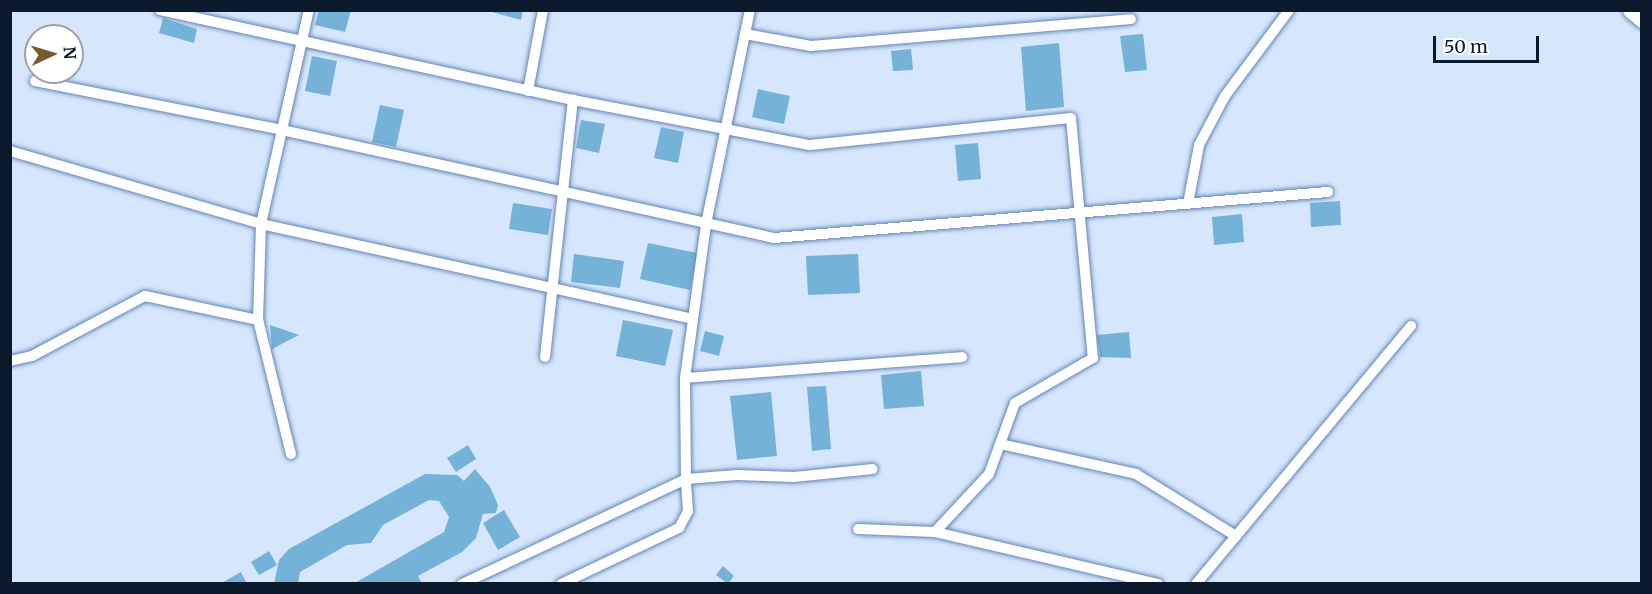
<!DOCTYPE html>
<style>
body{margin:0}
#map{position:relative;width:1652px;height:594px;overflow:hidden;background:#d6e6fc;font-family:Merriweather,serif}
div>[style]{position:absolute}
[style*='--x']{left:calc(var(--x)*1px);top:calc(var(--y)*1px);width:calc(var(--w)*1px);rotate:calc(var(--a)*1deg)}
.building>*{inset:0;background:#75b2d7}
.roads{filter:drop-shadow(0 0 2px #6186b7) drop-shadow(0 0 2px #6186b7)}
.minor>*{height:10px;margin:-5px;padding:0 5px;transform-origin:5px;border-radius:5px;background:#fff}
.secondary>*{height:15px;margin:-7.5px;padding:0 7.5px;transform-origin:7.5px;border-radius:7.5px;background:#fff}
span{translate:-50% -50%;white-space:nowrap;text-align:center;line-height:1.15;-webkit-text-stroke:4.5px #fff;paint-order:stroke}
.frame{position:absolute;inset:0;border:12px solid #0c1a2d;pointer-events:none}
.north{position:absolute;left:24px;top:24px;width:60px;height:60px;box-sizing:border-box;background:#fff;border:2px solid #9ea3ab;border-radius:50%;rotate:86deg;font-size:16px;font-weight:700;line-height:24px;text-align:center;color:#0c1a2d}
.north::after{content:'';display:block;margin:auto;width:21px;height:27px;background:#76592d;clip-path:polygon(50% 0,100% 100%,50% 72%,0 100%)}
.scale{position:absolute;left:1433px;top:36px;width:106px;height:27px;box-sizing:border-box;border:3px solid #0c1a2d;border-top:0;padding-left:8px;font-size:18px;line-height:21px;white-space:nowrap;color:#0c1a2d;-webkit-text-stroke:4px #fff;paint-order:stroke}
</style>
<div id="map">
<div class="building">
<i style="clip-path:polygon(319px 10px,351px 10px,345px 32px,315px 25px)"></i>
<i style="clip-path:polygon(485px 10px,523px 10px,521px 20px)"></i>
<i style="clip-path:polygon(163px 18px,197px 29px,194px 43px,159px 33px)"></i>
<i style="clip-path:polygon(1143px 34px,1147px 70px,1125px 72px,1120px 36px)"></i>
<i style="clip-path:polygon(1059px 43px,1064px 107px,1026px 111px,1021px 47px)"></i>
<i style="clip-path:polygon(911px 49px,913px 70px,893px 71px,891px 51px)"></i>
<i style="clip-path:polygon(312px 56px,337px 61px,330px 96px,305px 91px)"></i>
<i style="clip-path:polygon(758px 89px,790px 96px,784px 124px,752px 117px)"></i>
<i style="clip-path:polygon(380px 105px,404px 110px,396px 147px,372px 142px)"></i>
<i style="clip-path:polygon(581px 120px,605px 124px,599px 153px,576px 148px)"></i>
<i style="clip-path:polygon(661px 127px,684px 132px,678px 163px,654px 158px)"></i>
<i style="clip-path:polygon(978px 143px,981px 179px,958px 181px,955px 145px)"></i>
<i style="clip-path:polygon(1340px 201px,1341px 225px,1311px 227px,1310px 203px)"></i>
<i style="clip-path:polygon(513px 203px,552px 209px,548px 235px,509px 229px)"></i>
<i style="clip-path:polygon(1242px 214px,1244px 242px,1214px 245px,1212px 217px)"></i>
<i style="clip-path:polygon(648px 243px,697px 253px,690px 290px,640px 279px)"></i>
<i style="clip-path:polygon(574px 254px,624px 261px,620px 288px,571px 282px)"></i>
<i style="clip-path:polygon(858px 254px,860px 293px,808px 295px,806px 256px)"></i>
<i style="clip-path:polygon(623px 320px,673px 330px,665px 366px,616px 356px)"></i>
<i style="clip-path:polygon(270px 325px,299px 335px,272px 349px)"></i>
<i style="clip-path:polygon(705px 331px,724px 336px,719px 356px,700px 351px)"></i>
<i style="clip-path:polygon(1129px 332px,1131px 358px,1100px 357px,1097px 335px)"></i>
<i style="clip-path:polygon(921px 371px,924px 406px,884px 409px,881px 375px)"></i>
<i style="clip-path:polygon(826px 386px,831px 449px,812px 451px,807px 387px)"></i>
<i style="clip-path:polygon(771px 392px,777px 456px,737px 460px,730px 396px)"></i>
<i style="clip-path:polygon(468px 445px,476px 459px,456px 472px,447px 458px)"></i>
<i style="clip-path:polygon(475px 469px,490px 487px,498px 505px,496px 513px,483px 514px,476px 538px,462px 552px,418px 576px,422px 584px,353px 584px,444px 532px,449px 517px,439px 501px,429px 500px,383px 525px,371px 543px,347px 545px,300px 572px,298px 584px,274px 584px,279px 560px,289px 549px,425px 474px,457px 475px,464px 481px)"></i>
<i style="clip-path:polygon(504px 510px,520px 537px,498px 550px,483px 523px)"></i>
<i style="clip-path:polygon(269px 551px,277px 565px,259px 575px,251px 562px)"></i>
<i style="clip-path:polygon(723px 566px,734px 576px,728px 584px,716px 575px)"></i>
<i style="clip-path:polygon(241px 572px,247px 584px,220px 584px)"></i>
</div>
<div class="roads">
<div class="minor">
<i style="--x:160;--y:10;--w:423;--a:12.3"></i>
<i style="--x:573;--y:100;--w:241;--a:10.8"></i>
<i style="--x:810;--y:145;--w:262;--a:-5.9"></i>
<i style="--x:1071;--y:118;--w:241;--a:84.8"></i>
<i style="--x:1093;--y:358;--w:90;--a:150"></i>
<i style="--x:1015;--y:403;--w:76;--a:110.1"></i>
<i style="--x:989;--y:474;--w:79;--a:133"></i>
<i style="--x:935;--y:532;--w:77;--a:-177.8"></i>
<i style="--x:745;--y:34;--w:67;--a:10.3"></i>
<i style="--x:811;--y:46;--w:321;--a:-4.8"></i>
<i style="--x:35;--y:81;--w:252;--a:11.2"></i>
<i style="--x:282;--y:130;--w:504;--a:12.38"></i>
<i style="--x:774;--y:238;--w:556;--a:-4.75"></i>
<i style="--x:528;--y:91;--w:82;--a:-79.5"></i>
<i style="--x:10;--y:151;--w:261;--a:16.2"></i>
<i style="--x:261;--y:224;--w:442;--a:12.4"></i>
<i style="--x:1188;--y:204;--w:60;--a:-79.4"></i>
<i style="--x:1199;--y:145;--w:55;--a:-62"></i>
<i style="--x:1225;--y:96;--w:107;--a:-53.3"></i>
<i style="--x:545;--y:357;--w:259;--a:-83.8"></i>
<i style="--x:10;--y:361;--w:23;--a:-13"></i>
<i style="--x:32;--y:356;--w:128;--a:-28"></i>
<i style="--x:145;--y:296;--w:116;--a:12"></i>
<i style="--x:685;--y:378;--w:278;--a:-4.3"></i>
<i style="--x:1000;--y:444;--w:139;--a:12.4"></i>
<i style="--x:1136;--y:474;--w:118;--a:31.8"></i>
<i style="--x:291;--y:454;--w:138;--a:-103.8"></i>
<i style="--x:258;--y:320;--w:96;--a:-88.2"></i>
<i style="--x:261;--y:224;--w:219;--a:-77.4"></i>
<i style="--x:935;--y:532;--w:229;--a:13.1"></i>
<i style="--x:462;--y:584;--w:247;--a:-25.1"></i>
<i style="--x:686;--y:479;--w:101;--a:-90.6"></i>
<i style="--x:685;--y:378;--w:155;--a:-82.2"></i>
<i style="--x:706;--y:224;--w:218;--a:-78.4"></i>
<i style="--x:561;--y:584;--w:131;--a:-25.4"></i>
<i style="--x:679;--y:528;--w:19;--a:-62"></i>
<i style="--x:688;--y:511;--w:32;--a:-94"></i>
<i style="--x:686;--y:479;--w:51;--a:-4.5"></i>
<i style="--x:737;--y:475;--w:57;--a:2"></i>
<i style="--x:794;--y:477;--w:79;--a:-5.8"></i>
<i style="--x:1196;--y:584;--w:336;--a:-50.2"></i>
</div>
<div class="secondary">
<i style="--x:1630;--y:10;--w:16;--a:40"></i>
</div>
</div>
<div class="frame"></div>
<div class="north">N</div>
<div class="scale">50 m</div>
</div>
